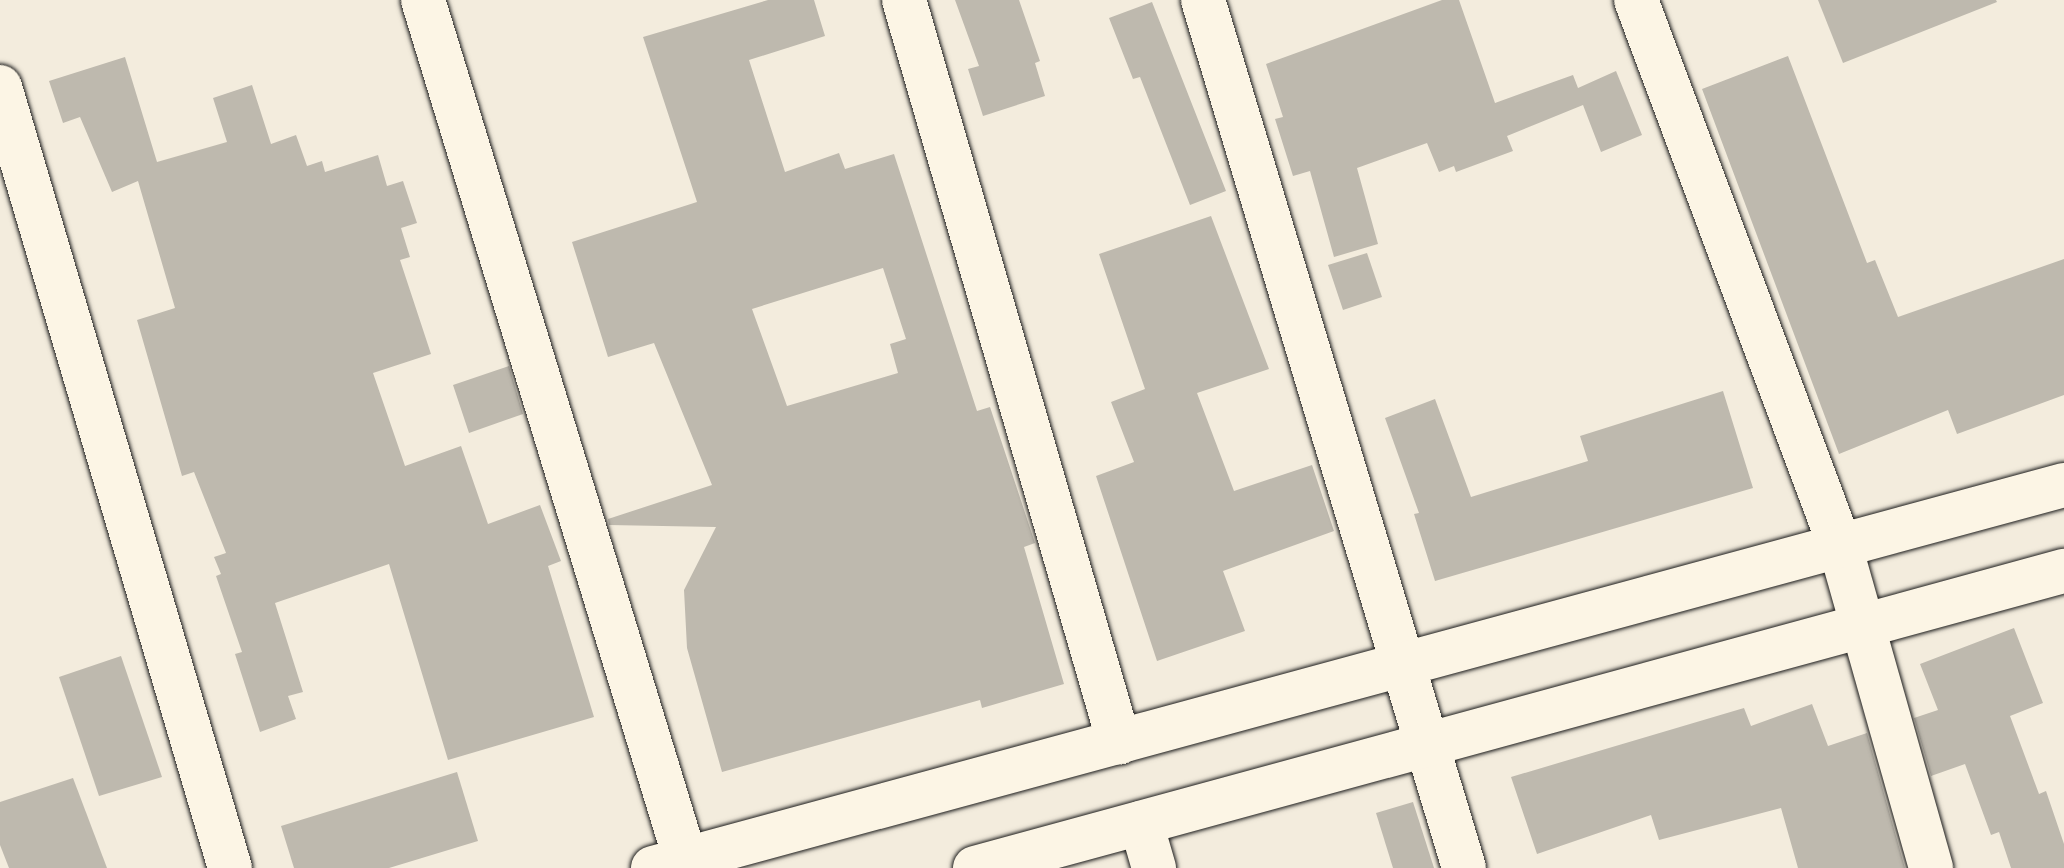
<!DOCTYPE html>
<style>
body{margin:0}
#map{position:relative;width:2064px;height:868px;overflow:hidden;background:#f3ecdd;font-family:Mynerve,sans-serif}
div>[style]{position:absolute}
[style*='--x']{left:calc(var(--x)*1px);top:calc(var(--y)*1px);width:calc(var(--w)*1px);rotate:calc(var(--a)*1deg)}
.building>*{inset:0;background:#beb9ae}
.roads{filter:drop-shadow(0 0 2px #1c1c1c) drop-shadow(0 0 2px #1c1c1c)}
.minor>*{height:44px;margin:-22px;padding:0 22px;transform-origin:22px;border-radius:22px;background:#fcf5e5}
span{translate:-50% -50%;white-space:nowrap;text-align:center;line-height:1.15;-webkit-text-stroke:6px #fcf5e5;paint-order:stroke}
</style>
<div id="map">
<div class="building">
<i style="clip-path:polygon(evenodd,768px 0,814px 0,825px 36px,749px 60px,785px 172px,839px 153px,845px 169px,894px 154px,977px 411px,990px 407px,1035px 543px,1024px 547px,1064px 684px,982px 708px,980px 700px,722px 772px,687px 648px,684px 590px,716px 527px,609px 525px,608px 519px,712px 485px,654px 343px,608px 357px,572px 242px,697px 202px,643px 37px,768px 0,883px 268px,906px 339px,890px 344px,898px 373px,787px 406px,752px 309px,883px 268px)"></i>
<i style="clip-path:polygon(955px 0,1019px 0,1040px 61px,1035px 63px,1045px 96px,983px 116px,968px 69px,979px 66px)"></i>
<i style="clip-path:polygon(1442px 0,1459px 0,1495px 103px,1573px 75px,1578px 88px,1616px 71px,1642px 135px,1601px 152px,1583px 105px,1507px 136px,1513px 151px,1456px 172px,1454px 166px,1439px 172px,1427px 143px,1357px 168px,1378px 244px,1334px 257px,1310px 171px,1293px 176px,1275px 119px,1283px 117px,1266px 64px)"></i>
<i style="clip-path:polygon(1818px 0,1996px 0,1997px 2px,1843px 63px)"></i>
<i style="clip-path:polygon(1152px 2px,1226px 191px,1190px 205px,1140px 77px,1133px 79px,1109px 18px)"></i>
<i style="clip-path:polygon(1788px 56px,1867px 263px,1875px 260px,1898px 317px,2064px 259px,2064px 395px,1957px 434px,1948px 410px,1839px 454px,1702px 89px)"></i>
<i style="clip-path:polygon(125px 57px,157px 162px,227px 142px,213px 98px,252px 85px,271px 144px,296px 135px,307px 166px,322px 161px,325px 172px,378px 155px,387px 186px,403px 181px,417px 223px,401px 228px,410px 257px,400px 260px,431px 354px,373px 373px,405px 466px,461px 446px,488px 524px,540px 505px,561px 561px,548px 566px,594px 717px,448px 760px,389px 564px,275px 603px,303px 692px,288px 696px,296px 719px,260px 732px,235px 654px,242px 652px,216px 576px,221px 574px,214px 557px,226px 553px,194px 472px,182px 476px,137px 320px,175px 308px,138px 181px,112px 192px,80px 117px,63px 123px,49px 81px)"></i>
<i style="clip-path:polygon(1211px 216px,1269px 369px,1197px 393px,1234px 491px,1312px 465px,1334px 531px,1223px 571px,1245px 631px,1157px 661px,1096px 476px,1134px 462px,1111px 402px,1145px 389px,1099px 254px)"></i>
<i style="clip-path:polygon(1367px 253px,1382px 297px,1343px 310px,1328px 265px)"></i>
<i style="clip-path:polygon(509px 366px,523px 414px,469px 433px,453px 385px)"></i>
<i style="clip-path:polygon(1723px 391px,1753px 488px,1435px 581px,1414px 514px,1419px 513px,1385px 418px,1435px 399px,1471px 497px,1588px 461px,1580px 436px)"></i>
<i style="clip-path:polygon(2014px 628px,2043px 703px,2010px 716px,2039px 794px,2046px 791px,2064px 844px,2064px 868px,2011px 868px,1999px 832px,1991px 835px,1965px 764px,1931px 776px,1914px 718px,1938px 710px,1920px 664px)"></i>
<i style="clip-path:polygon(121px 656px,162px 777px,99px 796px,59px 677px)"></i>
<i style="clip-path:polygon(1812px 704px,1828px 746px,1867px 733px,1905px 868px,1798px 868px,1781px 808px,1659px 840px,1651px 815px,1537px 854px,1511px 777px,1744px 708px,1751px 726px)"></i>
<i style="clip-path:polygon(457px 772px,478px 841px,389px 868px,294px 868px,281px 826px)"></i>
<i style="clip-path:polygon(73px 778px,107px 868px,9px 868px,0 845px,0 802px)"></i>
<i style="clip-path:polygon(1413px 802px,1434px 868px,1393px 868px,1376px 813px)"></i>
</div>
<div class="roads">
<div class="minor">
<i style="--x:423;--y:0;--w:908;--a:73.02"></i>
<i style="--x:904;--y:0;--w:773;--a:73.84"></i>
<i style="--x:1203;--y:0;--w:906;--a:73.26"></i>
<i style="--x:1636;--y:0;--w:583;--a:69.51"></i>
<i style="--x:1840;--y:546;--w:335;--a:74.2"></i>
<i style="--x:0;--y:87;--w:814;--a:73.59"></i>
<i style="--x:1141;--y:823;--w:47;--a:73.9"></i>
<i style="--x:653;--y:868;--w:1462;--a:-15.19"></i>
<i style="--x:975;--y:868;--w:1129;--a:-15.26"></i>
</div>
</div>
</div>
